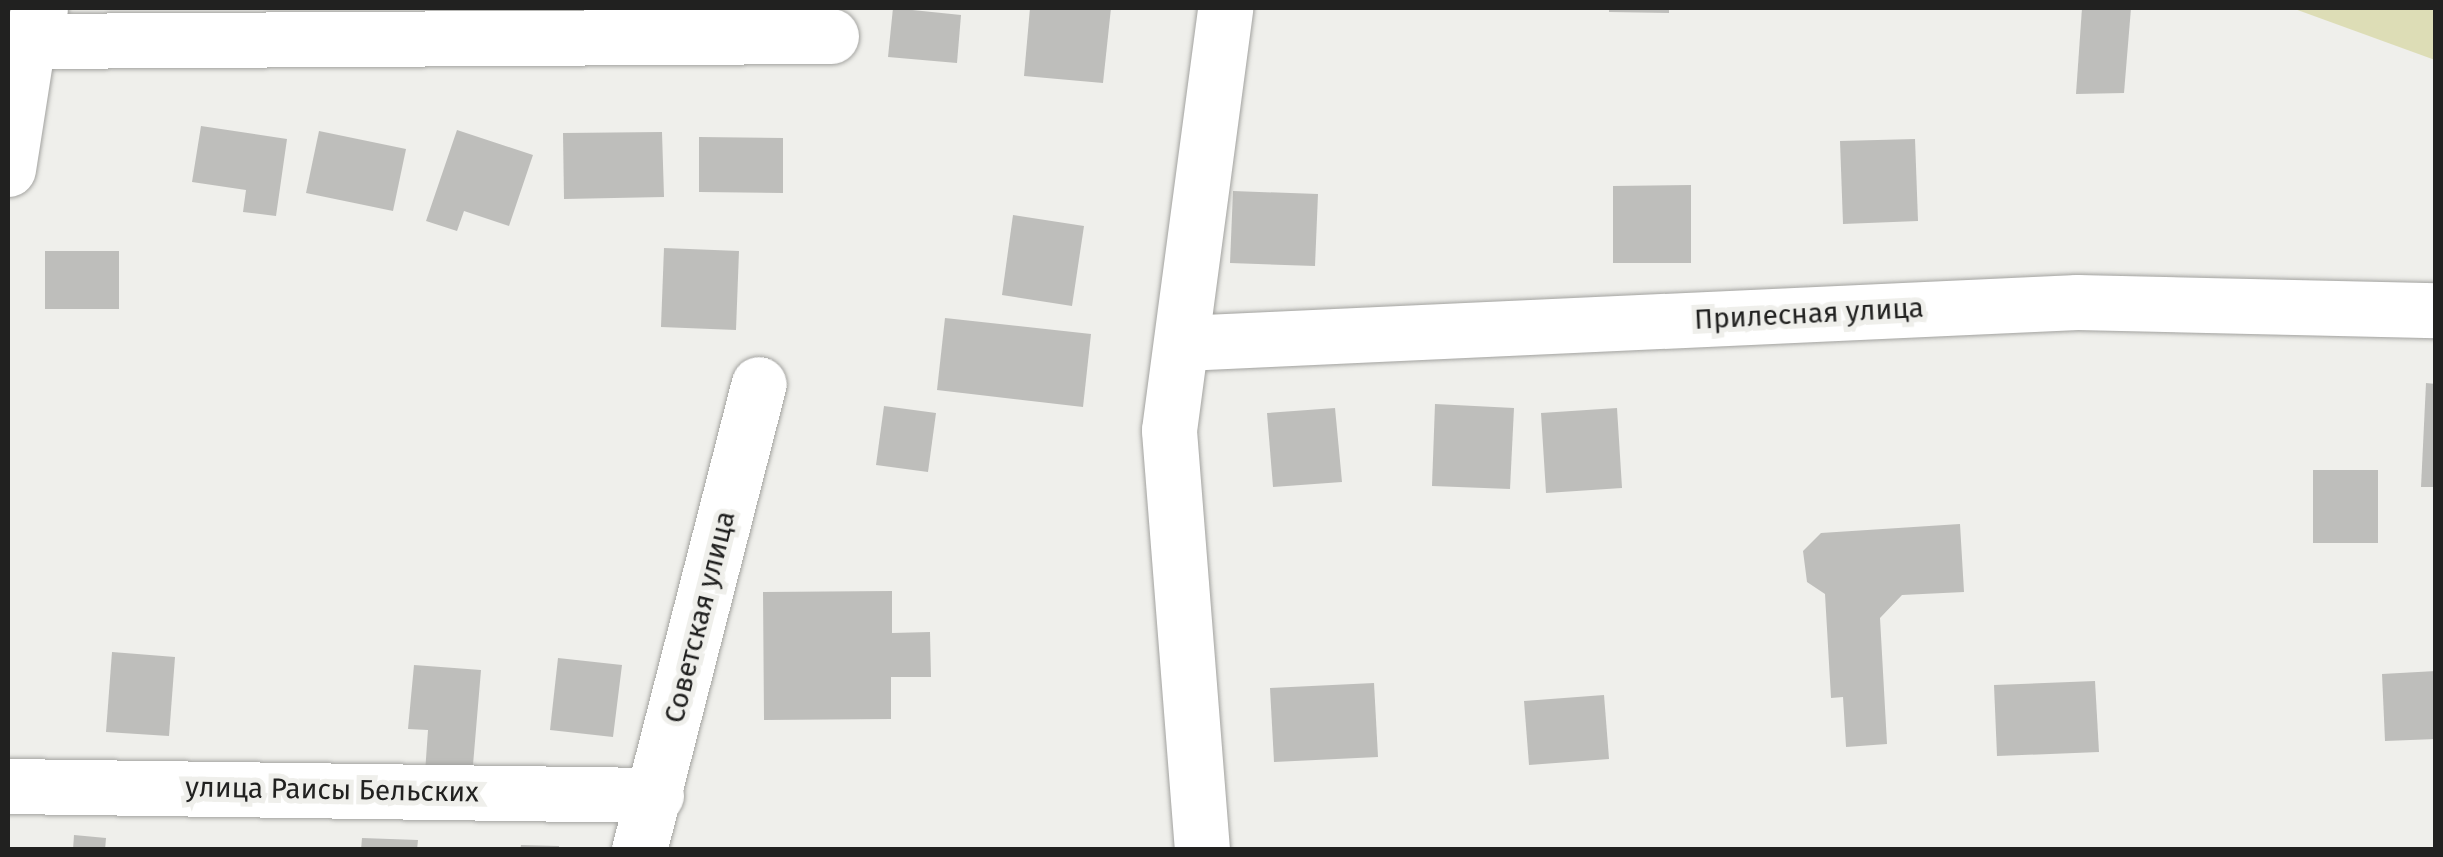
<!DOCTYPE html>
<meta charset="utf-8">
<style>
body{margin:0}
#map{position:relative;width:2443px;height:857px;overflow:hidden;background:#efefeb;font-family:"Fira Sans",sans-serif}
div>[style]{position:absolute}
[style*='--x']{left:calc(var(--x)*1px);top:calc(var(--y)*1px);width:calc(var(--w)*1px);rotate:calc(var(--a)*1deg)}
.green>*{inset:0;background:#ddddb6}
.building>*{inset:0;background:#bebebb}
.roads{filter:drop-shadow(0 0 2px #a2a29f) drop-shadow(0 0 2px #a2a29f)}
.minor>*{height:55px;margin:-27.5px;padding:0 27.5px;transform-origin:27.5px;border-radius:27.5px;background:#fff}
span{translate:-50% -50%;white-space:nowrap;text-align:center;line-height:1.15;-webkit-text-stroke:10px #efefeb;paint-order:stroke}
.street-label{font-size:28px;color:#212120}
.frame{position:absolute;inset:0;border:10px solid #212120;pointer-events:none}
</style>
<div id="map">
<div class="green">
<i style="clip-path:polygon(2292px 8px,2435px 8px,2435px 60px)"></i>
</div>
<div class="building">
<i style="clip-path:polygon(893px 8px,961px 15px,957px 63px,888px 57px)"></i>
<i style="clip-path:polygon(1030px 8px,1111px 8px,1103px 83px,1024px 76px)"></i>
<i style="clip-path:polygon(1609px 8px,1669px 8px,1669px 13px,1609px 12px)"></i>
<i style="clip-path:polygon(2082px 8px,2131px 8px,2124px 93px,2076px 94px)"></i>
<i style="clip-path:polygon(201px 126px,287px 139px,276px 216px,243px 212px,246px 190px,192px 182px)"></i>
<i style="clip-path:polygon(457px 130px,533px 155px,509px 226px,464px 211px,457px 231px,426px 221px)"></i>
<i style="clip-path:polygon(319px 131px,406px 149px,393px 211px,306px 193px)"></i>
<i style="clip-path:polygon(662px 132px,664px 197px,564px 199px,563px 133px)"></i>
<i style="clip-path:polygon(699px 137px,783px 138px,783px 193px,699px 192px)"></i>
<i style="clip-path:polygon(1915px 139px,1918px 221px,1843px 224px,1840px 141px)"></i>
<i style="clip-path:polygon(1691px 185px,1691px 263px,1613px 263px,1613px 186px)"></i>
<i style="clip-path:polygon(1233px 191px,1318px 194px,1315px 266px,1230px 263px)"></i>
<i style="clip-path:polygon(1013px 215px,1084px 226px,1072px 306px,1002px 295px)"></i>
<i style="clip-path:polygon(664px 248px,739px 251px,736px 330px,661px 327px)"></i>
<i style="clip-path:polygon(45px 251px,119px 251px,119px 309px,45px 309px)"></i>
<i style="clip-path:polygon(945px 318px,1091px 334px,1083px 407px,937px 390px)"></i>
<i style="clip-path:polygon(2426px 383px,2436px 384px,2436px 487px,2421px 487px)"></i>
<i style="clip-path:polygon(1435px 404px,1514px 408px,1510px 489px,1432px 486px)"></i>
<i style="clip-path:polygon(884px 406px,936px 413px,928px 472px,876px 465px)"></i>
<i style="clip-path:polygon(1335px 408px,1342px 482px,1273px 487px,1267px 413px)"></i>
<i style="clip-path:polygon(1617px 408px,1622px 488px,1546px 493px,1541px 413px)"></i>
<i style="clip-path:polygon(2313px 470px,2378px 470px,2378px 543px,2313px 543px)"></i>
<i style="clip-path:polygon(1960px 524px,1964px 592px,1902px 595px,1880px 618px,1887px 744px,1846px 747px,1843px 697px,1831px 698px,1825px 594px,1807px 582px,1803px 551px,1821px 533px)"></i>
<i style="clip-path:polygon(892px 591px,892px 633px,930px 632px,931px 677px,891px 677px,891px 719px,764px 720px,763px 592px)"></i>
<i style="clip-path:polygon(112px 652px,175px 657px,169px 736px,106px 732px)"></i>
<i style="clip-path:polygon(558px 658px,622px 665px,613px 737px,550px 730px)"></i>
<i style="clip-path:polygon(414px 665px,481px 670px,472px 777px,425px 773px,428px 730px,408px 729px)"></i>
<i style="clip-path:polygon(2436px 671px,2436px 739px,2385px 741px,2382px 674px)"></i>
<i style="clip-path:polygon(2095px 681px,2099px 752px,1997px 756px,1994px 685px)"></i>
<i style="clip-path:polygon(1374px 683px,1378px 757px,1274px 762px,1270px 688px)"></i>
<i style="clip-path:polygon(1604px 695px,1609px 759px,1529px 765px,1524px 701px)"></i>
<i style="clip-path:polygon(74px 835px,106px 838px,105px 850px,73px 850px)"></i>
<i style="clip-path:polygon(362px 838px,418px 840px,417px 850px,361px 850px)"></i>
<i style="clip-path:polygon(521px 845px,559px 846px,559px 850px,520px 850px)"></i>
</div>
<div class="roads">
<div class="minor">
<i style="--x:28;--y:41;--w:803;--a:-0.36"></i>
<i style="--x:8;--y:169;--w:130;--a:-81.1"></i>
<i style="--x:28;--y:41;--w:35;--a:-70"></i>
<i style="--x:1183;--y:343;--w:895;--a:-2.63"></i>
<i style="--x:2077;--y:302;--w:359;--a:1.3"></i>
<i style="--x:8;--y:786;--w:648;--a:0.8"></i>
<i style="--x:639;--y:850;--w:481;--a:-75.6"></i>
<i style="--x:1202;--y:850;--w:421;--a:-94.5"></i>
<i style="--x:1169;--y:430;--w:426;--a:-82.4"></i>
</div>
</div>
<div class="street-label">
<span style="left:1809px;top:314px;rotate:-3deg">Прилесная улица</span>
<span style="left:700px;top:617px;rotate:-76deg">Советская улица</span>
<span style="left:332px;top:790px;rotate:1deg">улица Раисы Бельских</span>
</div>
<div class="frame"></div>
</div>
